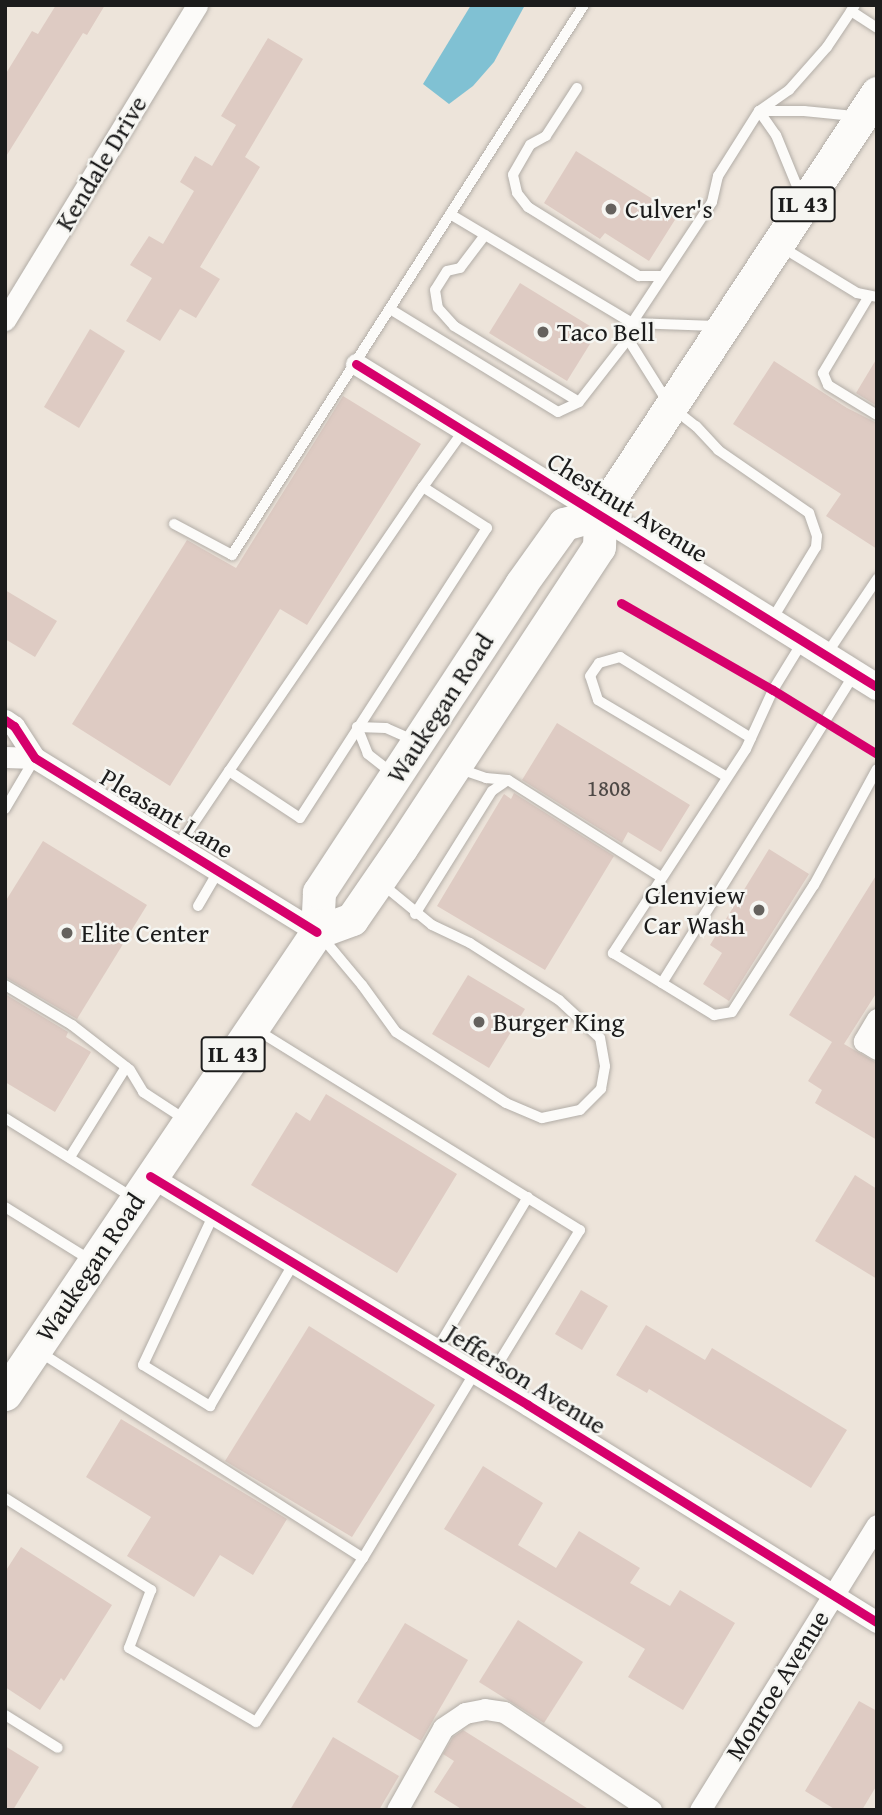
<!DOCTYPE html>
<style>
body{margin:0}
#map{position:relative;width:882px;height:1815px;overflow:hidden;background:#ede4da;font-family:"Gentium Book Plus",serif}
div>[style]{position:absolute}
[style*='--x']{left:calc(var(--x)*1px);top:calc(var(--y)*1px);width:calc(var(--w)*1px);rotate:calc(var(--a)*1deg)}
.water>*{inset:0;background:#80c1d3}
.building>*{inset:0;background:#decbc3}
.roads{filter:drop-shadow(0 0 2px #b2ada7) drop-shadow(0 0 2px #b2ada7)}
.service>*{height:10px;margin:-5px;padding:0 5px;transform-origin:5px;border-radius:5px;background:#fcfbf9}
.minor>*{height:21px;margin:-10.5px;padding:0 10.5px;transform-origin:10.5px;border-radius:10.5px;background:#fcfbf9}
.tertiary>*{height:26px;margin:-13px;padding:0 13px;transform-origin:13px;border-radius:13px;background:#fcfbf9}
.primary>*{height:33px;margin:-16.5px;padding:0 16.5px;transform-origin:16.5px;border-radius:16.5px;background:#fcfbf9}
.cycleway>*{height:9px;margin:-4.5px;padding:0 4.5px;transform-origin:4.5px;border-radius:4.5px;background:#d6006c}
.dots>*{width:19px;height:19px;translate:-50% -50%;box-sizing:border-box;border:4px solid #f6f6f2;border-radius:50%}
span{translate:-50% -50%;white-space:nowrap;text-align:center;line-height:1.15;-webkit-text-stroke:5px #f6f6f2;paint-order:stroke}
.number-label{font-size:23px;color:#4e4946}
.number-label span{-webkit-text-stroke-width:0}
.shield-label span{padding:2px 5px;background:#f6f6f2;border:2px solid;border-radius:5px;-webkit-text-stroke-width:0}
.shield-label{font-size:24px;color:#1c1c1c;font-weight:700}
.street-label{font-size:26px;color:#1c1c1c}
.poi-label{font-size:26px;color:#1c1c1c}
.left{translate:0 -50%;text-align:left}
.right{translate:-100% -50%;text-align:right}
.frame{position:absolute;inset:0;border:7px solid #1c1c1c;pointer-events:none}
</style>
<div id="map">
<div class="water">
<i style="clip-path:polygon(471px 5px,525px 5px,494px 62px,473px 86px,449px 104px,423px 84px)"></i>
</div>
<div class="building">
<i style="clip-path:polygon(56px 5px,105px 5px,87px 35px,83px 33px,5px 158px,5px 75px,32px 31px,38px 34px)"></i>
<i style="clip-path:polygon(268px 38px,303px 59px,245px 157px,260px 167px,200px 267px,220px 279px,196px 318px,180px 309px,160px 341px,126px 321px,152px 278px,130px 265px,149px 236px,163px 244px,194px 191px,180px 182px,195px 156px,212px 166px,236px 125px,221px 116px)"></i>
<i style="clip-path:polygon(576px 151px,678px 215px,649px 261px,605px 233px,600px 239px,544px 203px)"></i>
<i style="clip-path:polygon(520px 283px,598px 331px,567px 381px,489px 333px)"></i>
<i style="clip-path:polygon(90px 329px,125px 351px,79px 428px,44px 407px)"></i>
<i style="clip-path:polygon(877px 358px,877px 406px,856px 393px)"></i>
<i style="clip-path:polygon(774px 361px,847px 408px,877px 423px,877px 549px,826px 516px,841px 494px,733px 424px)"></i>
<i style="clip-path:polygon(343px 396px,421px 444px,307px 625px,280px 609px,170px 786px,72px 724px,187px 540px,236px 568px)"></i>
<i style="clip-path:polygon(5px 590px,57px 621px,35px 657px,5px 639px)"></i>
<i style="clip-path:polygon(557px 723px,690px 805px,661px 852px,628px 832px,622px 843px,522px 780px)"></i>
<i style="clip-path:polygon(514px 793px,614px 856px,545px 970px,437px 906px,504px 794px,511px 799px)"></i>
<i style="clip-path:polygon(43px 841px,147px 905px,77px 1019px,5px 977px,5px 902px)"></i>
<i style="clip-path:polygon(769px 849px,809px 874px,729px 1001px,703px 984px,722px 953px,710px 945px)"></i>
<i style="clip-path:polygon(877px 874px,877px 992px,844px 1044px,877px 1063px,877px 1140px,815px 1103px,822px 1090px,808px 1081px,832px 1042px,789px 1015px)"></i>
<i style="clip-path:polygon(468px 975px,525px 1009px,489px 1068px,432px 1034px)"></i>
<i style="clip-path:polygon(5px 994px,68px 1032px,66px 1037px,91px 1052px,55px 1112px,5px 1082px)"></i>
<i style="clip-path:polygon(326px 1094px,457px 1174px,397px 1273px,251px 1185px,296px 1112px,310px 1121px)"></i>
<i style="clip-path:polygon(855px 1175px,877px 1189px,877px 1279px,815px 1241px)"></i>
<i style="clip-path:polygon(581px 1290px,608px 1306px,582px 1350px,555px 1334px)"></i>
<i style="clip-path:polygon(646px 1325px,705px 1360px,712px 1348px,847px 1430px,811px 1488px,649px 1389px,647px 1393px,616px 1375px)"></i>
<i style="clip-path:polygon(309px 1326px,435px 1405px,352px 1537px,225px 1461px)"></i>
<i style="clip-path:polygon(121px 1419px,287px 1519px,253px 1575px,220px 1555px,194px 1597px,127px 1556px,151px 1517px,86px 1477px)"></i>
<i style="clip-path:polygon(483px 1466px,543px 1503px,518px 1545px,556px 1568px,579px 1531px,640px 1568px,630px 1583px,670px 1606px,680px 1590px,735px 1623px,683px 1710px,628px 1677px,645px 1649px,444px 1529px)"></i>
<i style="clip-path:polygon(21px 1547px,112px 1605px,64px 1681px,61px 1678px,40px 1710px,5px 1687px,5px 1572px)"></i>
<i style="clip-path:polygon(518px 1620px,583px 1662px,544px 1723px,479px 1682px)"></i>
<i style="clip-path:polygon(405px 1623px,468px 1660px,421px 1741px,357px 1702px)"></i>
<i style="clip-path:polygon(859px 1701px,877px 1711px,877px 1785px,862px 1810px,836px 1810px,805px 1791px)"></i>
<i style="clip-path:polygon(463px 1730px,590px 1810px,463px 1810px,434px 1792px,454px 1761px,443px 1754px,453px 1737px)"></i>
<i style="clip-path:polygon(333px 1737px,399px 1776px,379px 1810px,290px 1810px)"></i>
<i style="clip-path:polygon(5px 1746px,39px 1767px,13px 1810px,5px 1810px)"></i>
</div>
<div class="roads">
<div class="service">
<i style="--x:851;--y:11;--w:31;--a:33"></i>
<i style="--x:577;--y:88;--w:57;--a:122.9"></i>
<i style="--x:546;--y:136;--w:18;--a:151"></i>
<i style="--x:530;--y:145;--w:34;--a:120"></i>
<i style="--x:513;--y:175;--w:18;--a:77"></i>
<i style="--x:517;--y:193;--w:18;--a:52"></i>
<i style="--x:528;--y:207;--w:131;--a:31.9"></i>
<i style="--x:639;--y:276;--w:23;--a:0"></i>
<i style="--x:759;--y:111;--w:29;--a:55"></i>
<i style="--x:776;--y:135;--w:66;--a:67.7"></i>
<i style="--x:759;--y:111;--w:45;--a:0"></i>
<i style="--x:804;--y:111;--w:50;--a:5.7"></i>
<i style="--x:450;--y:214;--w:212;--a:30.9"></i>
<i style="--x:632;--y:323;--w:84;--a:2"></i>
<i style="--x:485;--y:235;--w:41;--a:127.1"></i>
<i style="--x:460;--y:268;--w:13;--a:167"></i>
<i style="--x:447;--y:271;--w:22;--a:122"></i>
<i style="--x:435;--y:290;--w:18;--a:81"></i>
<i style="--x:438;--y:308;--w:24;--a:48"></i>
<i style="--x:454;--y:326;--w:146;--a:31.3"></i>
<i style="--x:780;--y:246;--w:90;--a:31.4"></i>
<i style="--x:857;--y:293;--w:20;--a:11"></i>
<i style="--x:869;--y:296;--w:90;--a:120.9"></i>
<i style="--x:823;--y:373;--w:13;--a:67"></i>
<i style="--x:828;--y:385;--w:57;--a:31.5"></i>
<i style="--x:390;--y:309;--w:197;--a:31.5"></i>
<i style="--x:558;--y:412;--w:23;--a:-25"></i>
<i style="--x:579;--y:402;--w:80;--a:-52.1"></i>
<i style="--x:628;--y:339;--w:16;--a:-76"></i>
<i style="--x:632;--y:323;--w:145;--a:-56.5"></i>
<i style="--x:712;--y:202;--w:27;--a:-77"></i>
<i style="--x:718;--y:176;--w:77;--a:-57.8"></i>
<i style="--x:759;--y:111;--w:37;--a:-35"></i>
<i style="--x:789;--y:90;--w:57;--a:-48.5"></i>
<i style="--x:827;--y:47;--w:50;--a:-56.3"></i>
<i style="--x:628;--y:339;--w:79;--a:57.9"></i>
<i style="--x:670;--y:406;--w:33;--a:38"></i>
<i style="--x:696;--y:426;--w:33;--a:47"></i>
<i style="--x:718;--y:450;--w:111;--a:34.7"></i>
<i style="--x:809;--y:513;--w:24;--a:71"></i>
<i style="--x:817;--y:536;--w:11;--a:95"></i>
<i style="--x:816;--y:547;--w:87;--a:121.3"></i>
<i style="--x:174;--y:524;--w:66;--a:28.1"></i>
<i style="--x:232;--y:555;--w:653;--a:-57.38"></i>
<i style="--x:803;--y:641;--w:57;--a:121.5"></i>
<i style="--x:773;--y:690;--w:65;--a:114.6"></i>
<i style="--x:746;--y:749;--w:244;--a:123.1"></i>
<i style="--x:613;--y:953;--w:119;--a:31.5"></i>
<i style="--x:714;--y:1015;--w:18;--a:-9"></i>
<i style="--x:732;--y:1012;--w:151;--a:-57.2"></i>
<i style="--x:814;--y:885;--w:132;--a:-61.5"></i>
<i style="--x:826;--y:655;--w:92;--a:-56.1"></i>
<i style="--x:460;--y:769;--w:28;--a:19"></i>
<i style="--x:486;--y:778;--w:22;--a:5"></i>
<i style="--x:508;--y:780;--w:181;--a:32.4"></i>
<i style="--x:229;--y:771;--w:344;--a:-55.7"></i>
<i style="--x:392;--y:773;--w:31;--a:-142"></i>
<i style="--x:368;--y:754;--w:29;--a:-112"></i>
<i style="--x:357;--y:727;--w:29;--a:2"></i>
<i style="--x:386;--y:728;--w:32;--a:24"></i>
<i style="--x:727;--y:777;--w:150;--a:-149.2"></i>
<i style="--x:598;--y:700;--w:25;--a:-108"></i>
<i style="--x:590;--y:676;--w:16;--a:-55"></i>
<i style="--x:599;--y:663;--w:22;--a:-16"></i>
<i style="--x:620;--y:657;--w:154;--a:31.7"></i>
<i style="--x:5;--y:809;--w:59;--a:-59.5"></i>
<i style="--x:179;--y:845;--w:89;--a:-56"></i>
<i style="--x:229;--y:771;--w:85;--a:33.5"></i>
<i style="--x:300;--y:818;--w:345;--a:-57.2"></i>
<i style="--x:487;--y:528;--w:76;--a:-147.4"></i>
<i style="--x:423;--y:487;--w:70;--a:-54.3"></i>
<i style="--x:198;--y:906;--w:42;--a:-59.7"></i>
<i style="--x:415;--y:914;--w:145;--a:-58"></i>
<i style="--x:492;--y:791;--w:19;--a:-35"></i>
<i style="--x:321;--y:936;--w:64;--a:50.1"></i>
<i style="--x:362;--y:985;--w:58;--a:54.1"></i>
<i style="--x:396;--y:1032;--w:131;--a:32.8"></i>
<i style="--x:506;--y:1103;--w:39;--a:23"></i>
<i style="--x:542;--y:1118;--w:39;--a:-12"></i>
<i style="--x:580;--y:1110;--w:30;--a:-45"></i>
<i style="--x:601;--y:1089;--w:23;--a:-80"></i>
<i style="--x:605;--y:1066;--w:28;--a:-100"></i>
<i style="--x:600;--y:1038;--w:56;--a:-137.2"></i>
<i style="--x:559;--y:1000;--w:106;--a:-147.4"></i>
<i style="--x:470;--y:943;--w:42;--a:-154.7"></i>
<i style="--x:432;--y:925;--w:65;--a:-140.6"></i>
<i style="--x:662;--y:983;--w:365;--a:-58.1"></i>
<i style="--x:5;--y:985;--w:78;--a:30.8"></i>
<i style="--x:72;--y:1025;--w:73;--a:37.8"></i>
<i style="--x:130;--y:1070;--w:26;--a:59"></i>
<i style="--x:143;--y:1092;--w:51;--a:33.1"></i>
<i style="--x:257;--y:1030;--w:380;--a:31.8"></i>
<i style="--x:580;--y:1230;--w:176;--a:121.5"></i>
<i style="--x:5;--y:1118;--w:150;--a:31.9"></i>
<i style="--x:70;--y:1157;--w:106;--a:-58.1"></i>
<i style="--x:5;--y:1207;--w:100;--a:31.9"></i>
<i style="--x:214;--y:1214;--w:167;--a:115.2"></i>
<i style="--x:143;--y:1365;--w:79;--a:31.5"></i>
<i style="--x:210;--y:1406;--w:166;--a:-59.6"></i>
<i style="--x:437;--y:1349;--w:177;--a:-59.1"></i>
<i style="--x:5;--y:1498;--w:173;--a:32.2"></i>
<i style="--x:151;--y:1590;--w:62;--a:110.8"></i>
<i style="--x:129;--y:1648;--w:147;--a:30.2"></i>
<i style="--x:256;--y:1722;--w:196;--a:-56.9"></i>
<i style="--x:363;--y:1558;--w:385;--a:-147.5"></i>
<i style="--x:363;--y:1558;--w:217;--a:-58.9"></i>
<i style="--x:5;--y:1715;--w:62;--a:31.9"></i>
</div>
<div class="minor">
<i style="--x:5;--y:320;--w:369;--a:-58.6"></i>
<i style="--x:356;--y:364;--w:286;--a:31.6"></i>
<i style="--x:5;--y:720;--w:11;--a:34"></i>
<i style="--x:14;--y:726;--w:38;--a:57"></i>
<i style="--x:35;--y:758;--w:331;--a:31.7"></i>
<i style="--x:5;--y:757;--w:30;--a:2"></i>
<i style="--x:877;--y:1019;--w:26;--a:121"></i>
<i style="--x:864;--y:1041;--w:15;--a:32"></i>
<i style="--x:150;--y:1176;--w:442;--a:31.2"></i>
<i style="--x:528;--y:1405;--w:411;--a:31.9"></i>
<i style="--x:397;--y:1810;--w:94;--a:-60.7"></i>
<i style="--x:443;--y:1728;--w:27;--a:-34"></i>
<i style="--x:465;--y:1713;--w:20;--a:-11"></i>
<i style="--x:485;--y:1709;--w:19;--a:9"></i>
<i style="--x:504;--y:1712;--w:177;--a:33.7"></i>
<i style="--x:700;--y:1810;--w:335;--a:-58.2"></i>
</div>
<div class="tertiary">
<i style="--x:600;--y:514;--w:327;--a:32"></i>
</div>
<div class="primary">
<i style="--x:317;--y:932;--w:37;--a:-20"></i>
<i style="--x:352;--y:919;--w:86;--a:-55.4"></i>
<i style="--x:401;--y:848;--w:360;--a:-56.7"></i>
<i style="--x:599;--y:547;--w:33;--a:-88"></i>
<i style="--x:600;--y:514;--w:504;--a:-56.66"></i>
<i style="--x:5;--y:1394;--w:557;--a:-55.97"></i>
<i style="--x:317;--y:932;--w:40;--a:-87.1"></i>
<i style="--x:319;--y:892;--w:368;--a:-56.7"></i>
<i style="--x:521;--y:584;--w:74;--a:-54.4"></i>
<i style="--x:564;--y:524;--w:37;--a:-16"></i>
</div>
</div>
<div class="cycleway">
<i style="--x:356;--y:364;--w:613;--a:31.8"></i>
<i style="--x:621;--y:603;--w:175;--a:29.8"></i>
<i style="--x:773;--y:690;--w:122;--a:31.6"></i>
<i style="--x:5;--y:720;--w:11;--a:34"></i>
<i style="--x:14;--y:726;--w:38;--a:57"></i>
<i style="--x:35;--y:758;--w:331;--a:31.7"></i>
<i style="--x:150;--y:1176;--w:442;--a:31.2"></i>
<i style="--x:528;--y:1405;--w:411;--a:31.9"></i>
</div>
<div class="dots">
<i style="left:611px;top:209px;background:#65625e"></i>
<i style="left:543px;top:332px;background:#65625e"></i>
<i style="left:759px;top:910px;background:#65625e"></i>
<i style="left:67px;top:933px;background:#65625e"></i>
<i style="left:479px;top:1022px;background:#65625e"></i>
</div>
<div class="number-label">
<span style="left:609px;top:788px">1808</span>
</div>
<div class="shield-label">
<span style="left:803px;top:204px">IL 43</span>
<span style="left:233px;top:1054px">IL 43</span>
</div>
<div class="street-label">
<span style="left:101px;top:163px;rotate:-59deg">Kendale Drive</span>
<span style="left:628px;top:507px;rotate:32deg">Chestnut Avenue</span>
<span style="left:440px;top:708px;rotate:-57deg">Waukegan Road</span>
<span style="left:167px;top:813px;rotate:31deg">Pleasant Lane</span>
<span style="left:90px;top:1267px;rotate:-56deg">Waukegan Road</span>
<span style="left:526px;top:1379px;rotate:32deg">Jefferson Avenue</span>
<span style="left:777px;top:1685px;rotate:-58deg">Monroe Avenue</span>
</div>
<div class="poi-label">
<span class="left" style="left:625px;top:209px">Culver's</span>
<span class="left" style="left:557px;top:332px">Taco Bell</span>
<span class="right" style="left:745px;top:910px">Glenview<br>Car Wash</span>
<span class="left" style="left:81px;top:933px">Elite Center</span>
<span class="left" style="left:493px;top:1022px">Burger King</span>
</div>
<div class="frame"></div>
</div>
